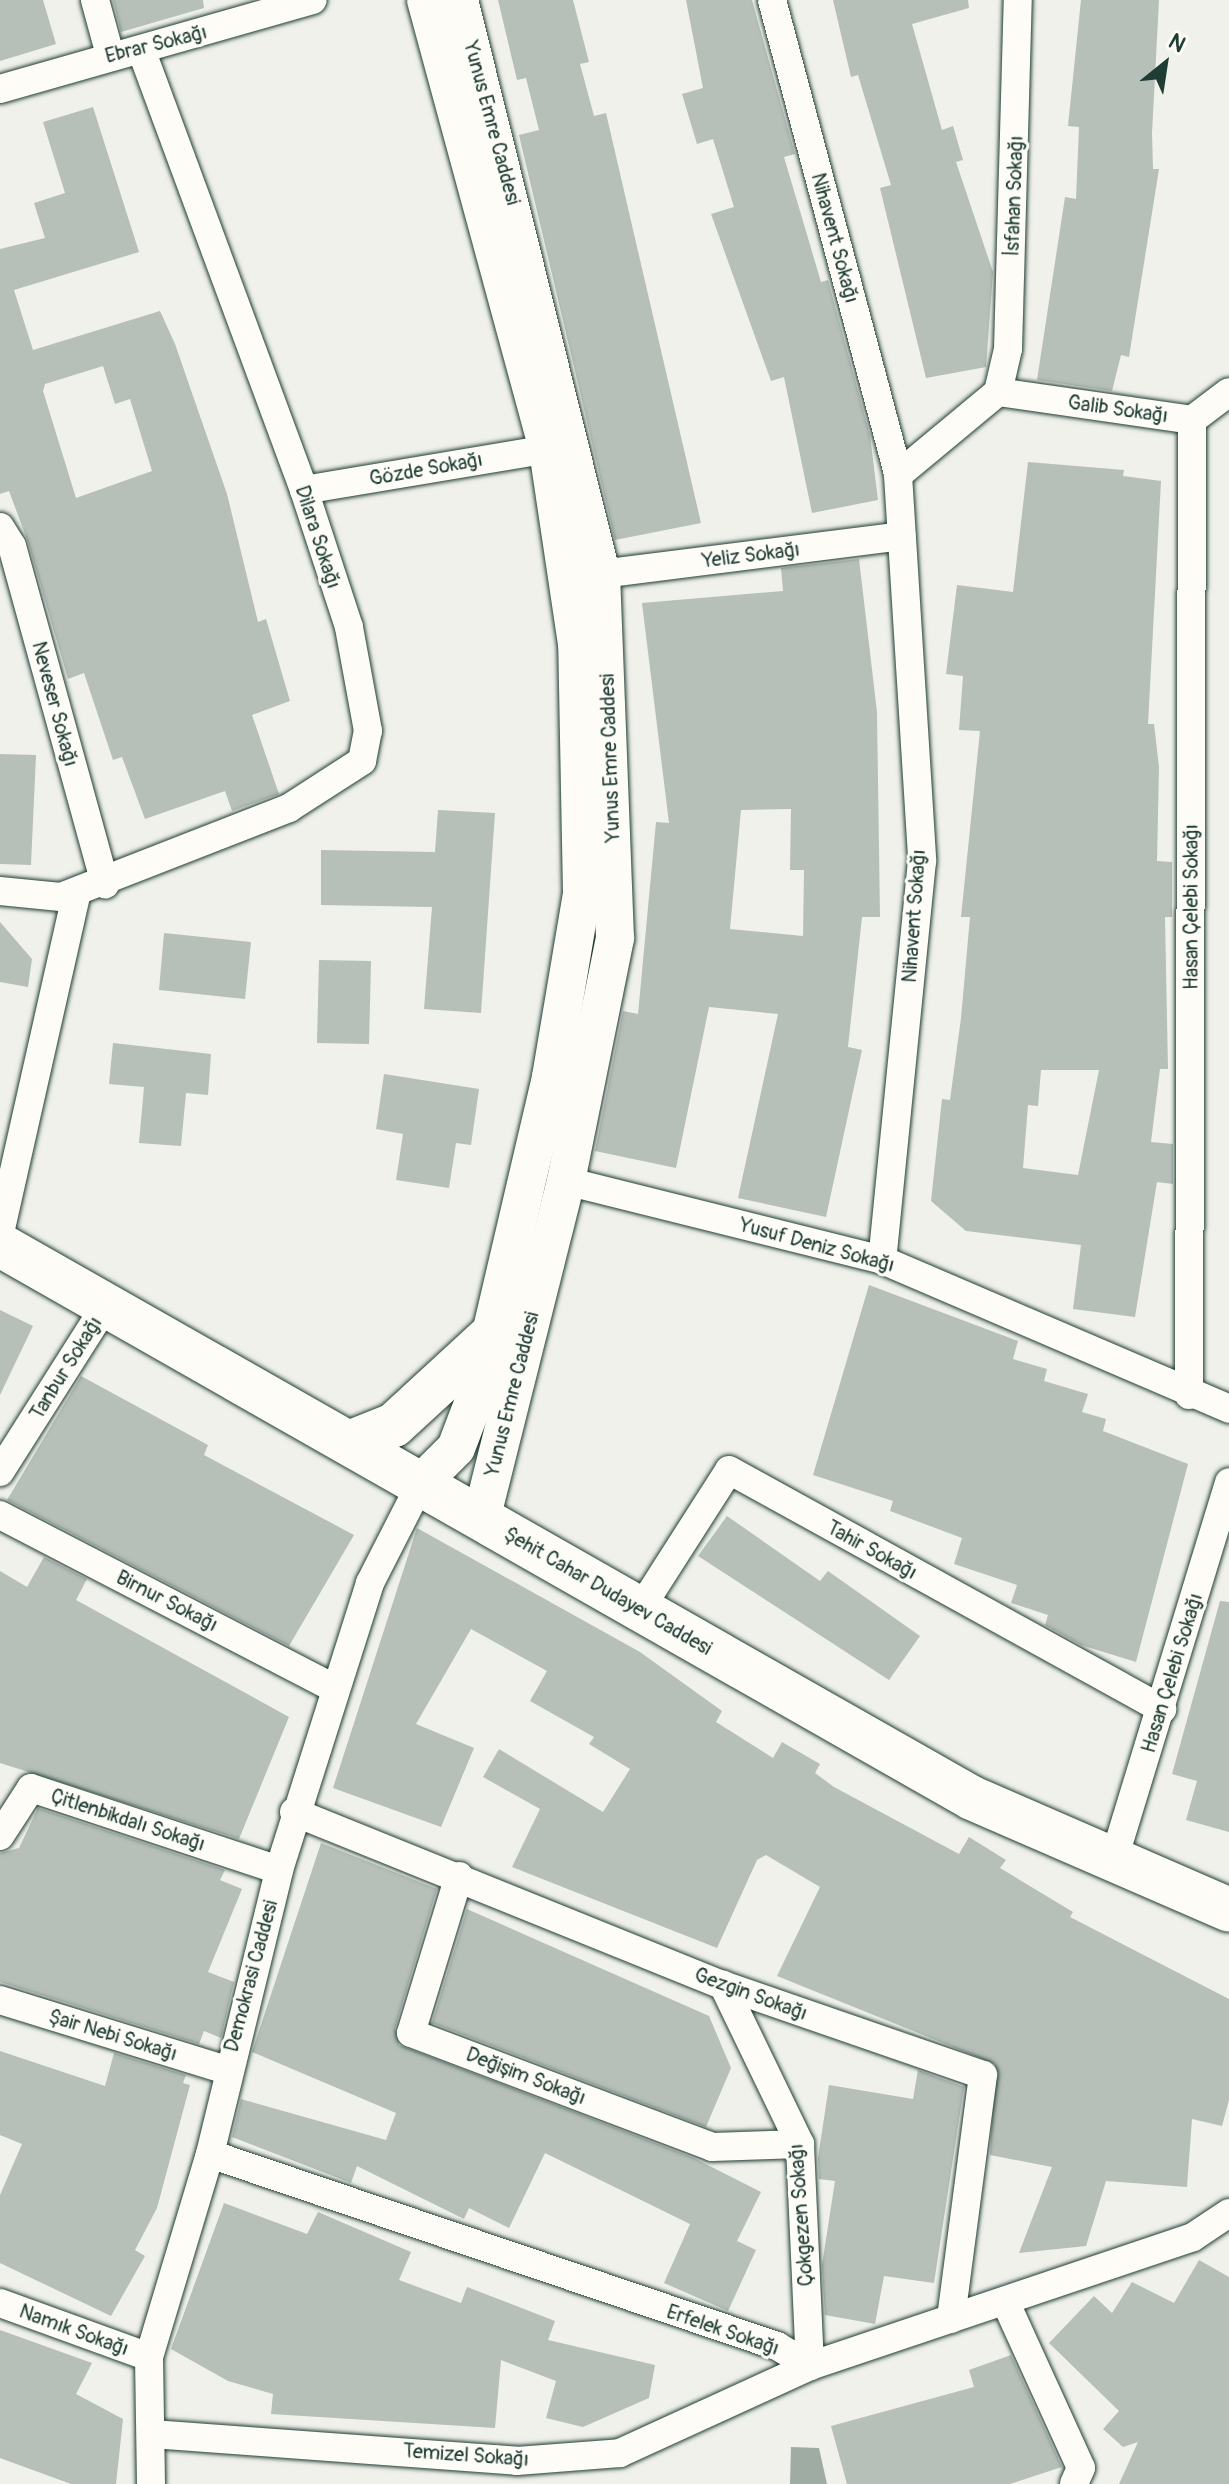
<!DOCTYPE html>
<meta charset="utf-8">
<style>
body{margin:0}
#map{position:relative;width:1229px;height:2484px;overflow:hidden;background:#f0f1eb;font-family:Pangolin,sans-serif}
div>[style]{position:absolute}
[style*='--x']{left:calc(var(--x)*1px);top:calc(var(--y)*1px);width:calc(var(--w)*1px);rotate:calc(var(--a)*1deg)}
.water>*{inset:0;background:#9faca4}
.building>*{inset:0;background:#b6bfb8}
.roads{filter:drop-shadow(0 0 2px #1f3d34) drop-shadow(0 0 2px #1f3d34)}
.street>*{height:28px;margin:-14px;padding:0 14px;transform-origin:14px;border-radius:14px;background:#fdfcf7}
.secondary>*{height:38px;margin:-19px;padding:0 19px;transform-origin:19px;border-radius:19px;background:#fdfcf7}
.primary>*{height:44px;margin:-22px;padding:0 22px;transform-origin:22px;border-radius:22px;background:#fdfcf7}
span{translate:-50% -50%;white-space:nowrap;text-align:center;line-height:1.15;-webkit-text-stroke:6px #fdfcf7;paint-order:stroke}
.street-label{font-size:20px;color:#1f3d34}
.north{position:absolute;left:1125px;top:24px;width:80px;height:80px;-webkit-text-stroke:6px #fdfcf7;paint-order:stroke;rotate:30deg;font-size:22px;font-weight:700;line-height:32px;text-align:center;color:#1f3d34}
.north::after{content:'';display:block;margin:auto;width:28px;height:36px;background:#1f3d34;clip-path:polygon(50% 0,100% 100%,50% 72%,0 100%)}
</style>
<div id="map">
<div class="water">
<i style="clip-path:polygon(791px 2447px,819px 2448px,827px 2484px,790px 2484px)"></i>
</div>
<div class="building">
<i style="clip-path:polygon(0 0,43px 0,56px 44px,0 61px)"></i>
<i style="clip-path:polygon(113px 0,203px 0,204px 8px,121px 32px)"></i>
<i style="clip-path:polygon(498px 0,573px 0,589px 62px,580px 64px,594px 116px,606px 113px,701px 523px,615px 540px,519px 135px,539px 130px,526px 78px,517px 80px)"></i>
<i style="clip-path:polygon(686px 0,752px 0,795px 154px,784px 157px,821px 282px,828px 280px,870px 435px,878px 500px,812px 513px,784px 377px,771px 381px,711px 214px,734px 207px,713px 139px,697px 144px,682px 94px,703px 88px)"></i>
<i style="clip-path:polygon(833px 0,968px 0,969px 8px,912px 24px,942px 130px,953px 126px,963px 160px,956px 162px,993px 272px,986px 367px,926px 378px,880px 188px,891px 185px,858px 75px,851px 77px)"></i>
<i style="clip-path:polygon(1081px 0,1159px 0,1152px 133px,1153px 169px,1159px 169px,1129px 357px,1121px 355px,1112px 391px,1037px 380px,1065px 197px,1076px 199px,1079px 127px,1068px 126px)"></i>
<i style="clip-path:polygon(evenodd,93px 107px,139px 252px,14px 290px,33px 350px,160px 311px,175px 344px,227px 494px,258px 622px,266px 619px,290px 701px,252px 715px,279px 794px,232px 811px,225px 791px,145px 819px,122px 757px,113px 760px,84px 673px,68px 679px,28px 542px,9px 491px,0 494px,0 249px,45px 238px,34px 203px,65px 193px,43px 122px,93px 107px,103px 366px,115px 404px,130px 399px,152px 471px,76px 498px,43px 391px,45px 384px,103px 366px)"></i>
<i style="clip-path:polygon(evenodd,1028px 462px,1124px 470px,1123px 476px,1161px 481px,1148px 724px,1154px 724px,1159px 767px,1157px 861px,1172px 862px,1172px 917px,1165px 917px,1168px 1069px,1160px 1069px,1151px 1142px,1173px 1144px,1173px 1184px,1157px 1182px,1135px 1317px,1073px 1309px,1081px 1245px,966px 1231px,931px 1201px,942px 1099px,950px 1100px,961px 1018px,970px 917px,961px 917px,980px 731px,959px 730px,963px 676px,946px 674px,957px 585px,1013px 592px,1028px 462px,1041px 1070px,1099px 1070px,1078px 1175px,1023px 1168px,1028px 1105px,1038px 1106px,1041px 1070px)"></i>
<i style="clip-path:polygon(evenodd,859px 559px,877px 712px,880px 917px,862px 917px,848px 1047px,862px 1050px,826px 1217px,738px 1198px,778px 1014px,709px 1007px,676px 1168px,595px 1151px,623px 1011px,638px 1014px,656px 822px,669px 823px,642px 603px,783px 591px,781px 568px,859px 559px,791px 809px,790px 870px,804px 870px,803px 936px,730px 929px,741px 810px,791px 809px)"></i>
<i style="clip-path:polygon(0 754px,36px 755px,31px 865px,0 864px)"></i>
<i style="clip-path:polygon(438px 810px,495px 813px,481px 1013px,424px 1009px,432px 907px,321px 905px,321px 850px,435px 852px)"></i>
<i style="clip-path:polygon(0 922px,32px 959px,28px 987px,0 982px)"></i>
<i style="clip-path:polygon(164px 933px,251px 942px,245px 999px,159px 990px)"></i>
<i style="clip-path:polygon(319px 960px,371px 961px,369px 1044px,317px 1043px)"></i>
<i style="clip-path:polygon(113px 1043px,211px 1054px,208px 1095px,186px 1093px,181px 1146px,139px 1143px,144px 1087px,109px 1084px)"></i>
<i style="clip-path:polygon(384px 1074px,479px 1089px,471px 1145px,456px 1143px,449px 1188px,396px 1180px,403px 1134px,376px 1129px)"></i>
<i style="clip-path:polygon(869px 1285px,1018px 1341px,1013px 1359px,1047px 1369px,1044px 1381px,1088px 1394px,1082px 1412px,1106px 1419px,1103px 1431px,1188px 1464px,1136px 1662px,1081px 1645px,1045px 1625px,1048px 1615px,1011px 1603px,1017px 1585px,954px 1564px,962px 1538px,890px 1511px,893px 1501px,813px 1475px)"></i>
<i style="clip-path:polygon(0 1310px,33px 1326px,0 1395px)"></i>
<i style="clip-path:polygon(81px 1376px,208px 1445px,204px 1455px,354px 1535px,289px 1646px,7px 1500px)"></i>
<i style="clip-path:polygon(727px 1516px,820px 1581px,828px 1571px,920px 1636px,889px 1680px,698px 1556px)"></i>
<i style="clip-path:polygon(417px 1528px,640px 1652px,722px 1711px,716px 1722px,773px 1758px,782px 1742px,820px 1764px,815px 1773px,834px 1787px,959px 1854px,969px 1837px,1006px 1860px,1000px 1868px,1073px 1912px,1070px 1917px,1229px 1999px,1229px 2100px,1222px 2126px,1192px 2119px,1187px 2187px,1106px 2181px,1086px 2246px,1019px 2253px,1052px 2167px,990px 2155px,995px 2064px,777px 1976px,820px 1887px,766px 1855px,757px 1860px,717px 1948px,512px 1867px,540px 1809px,483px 1777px,499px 1749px,603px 1812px,630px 1769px,589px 1744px,594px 1737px,530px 1701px,547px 1671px,471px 1629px,416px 1724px,474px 1748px,441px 1827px,333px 1788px)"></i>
<i style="clip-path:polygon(44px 1557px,87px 1579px,76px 1600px,289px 1717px,239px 1839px,0 1763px,0 1571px,27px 1587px)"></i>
<i style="clip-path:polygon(1220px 1601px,1229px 1602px,1229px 1832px,1186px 1820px,1197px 1781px,1172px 1774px)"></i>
<i style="clip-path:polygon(38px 1808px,225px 1870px,220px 1880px,242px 1889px,208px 1972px,234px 1982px,221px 2038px,204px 2031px,199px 2044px,0 1982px,0 1853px,19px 1848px)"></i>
<i style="clip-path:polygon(321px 1843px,437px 1889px,395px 2028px,399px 2045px,694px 2158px,761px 2192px,737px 2241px,756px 2250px,728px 2311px,664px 2283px,690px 2224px,545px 2153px,509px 2228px,469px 2208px,464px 2219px,357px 2166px,351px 2183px,232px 2137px,241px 2099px,386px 2140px,396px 2113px,252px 2052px)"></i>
<i style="clip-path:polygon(467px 1909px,709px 2016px,731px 2068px,706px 2127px,432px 2023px)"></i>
<i style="clip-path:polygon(0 2051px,105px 2086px,114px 2053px,186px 2075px,183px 2083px,190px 2085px,157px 2208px,135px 2250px,145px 2256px,111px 2316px,0 2263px,0 2195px,22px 2144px,0 2135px)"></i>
<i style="clip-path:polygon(918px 2070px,964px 2087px,934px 2283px,884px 2276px,875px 2324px,825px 2315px,822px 2265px,835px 2181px,819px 2179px,818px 2158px,829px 2085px,913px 2099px)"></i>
<i style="clip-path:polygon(224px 2203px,307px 2234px,318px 2212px,411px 2252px,399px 2280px,461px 2303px,467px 2287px,555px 2321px,548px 2340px,655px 2365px,649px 2398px,583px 2427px,546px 2418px,556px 2381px,501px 2360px,495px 2428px,271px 2414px,273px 2394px,228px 2381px,171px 2349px)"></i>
<i style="clip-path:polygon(1199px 2260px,1229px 2277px,1229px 2484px,1119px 2484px,1138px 2442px,1123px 2447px,1103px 2429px,1119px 2411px,1049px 2343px,1094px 2296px,1112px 2313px,1132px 2282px,1174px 2303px)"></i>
<i style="clip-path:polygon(0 2330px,92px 2363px,76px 2394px,123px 2419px,116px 2484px,71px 2484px,0 2458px)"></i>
<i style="clip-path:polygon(1011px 2355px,1062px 2467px,1010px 2484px,847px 2484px,831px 2426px,974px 2387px,969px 2370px)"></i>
</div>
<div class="roads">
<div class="street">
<i style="--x:95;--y:0;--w:57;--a:74.7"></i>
<i style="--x:772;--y:0;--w:491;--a:75.1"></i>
<i style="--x:898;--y:475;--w:387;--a:86.4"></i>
<i style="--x:922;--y:861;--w:401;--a:95.7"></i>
<i style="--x:0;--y:89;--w:325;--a:-15.9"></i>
<i style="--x:998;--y:392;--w:44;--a:-76.9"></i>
<i style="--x:1008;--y:349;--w:349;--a:-88.4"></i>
<i style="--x:998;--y:392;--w:196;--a:8.2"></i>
<i style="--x:1192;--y:420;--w:46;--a:-37.1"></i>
<i style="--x:898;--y:475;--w:130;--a:-39.7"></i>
<i style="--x:304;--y:490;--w:247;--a:-9.5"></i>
<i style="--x:0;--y:527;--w:22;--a:58"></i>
<i style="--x:12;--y:546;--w:351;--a:74.6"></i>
<i style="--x:601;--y:574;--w:303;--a:-7.2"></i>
<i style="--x:0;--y:891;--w:61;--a:5.6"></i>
<i style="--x:61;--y:897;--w:245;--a:-21.3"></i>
<i style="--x:289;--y:808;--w:87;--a:-32.8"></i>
<i style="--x:362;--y:761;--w:31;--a:-79"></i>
<i style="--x:368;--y:731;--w:106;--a:-100.4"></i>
<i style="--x:349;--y:627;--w:144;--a:-108.2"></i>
<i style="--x:304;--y:490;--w:468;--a:-110.3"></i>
<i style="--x:566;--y:1181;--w:326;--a:14"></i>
<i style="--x:882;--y:1260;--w:378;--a:23.2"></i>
<i style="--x:0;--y:1233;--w:350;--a:-77.3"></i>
<i style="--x:1189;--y:1395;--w:975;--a:-89.82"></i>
<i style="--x:0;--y:1472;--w:198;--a:-57.6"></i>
<i style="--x:0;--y:1515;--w:376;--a:27.4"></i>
<i style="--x:639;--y:1611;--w:167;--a:-57.4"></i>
<i style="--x:729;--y:1470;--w:495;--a:28.9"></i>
<i style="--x:294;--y:1812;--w:463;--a:22"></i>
<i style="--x:723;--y:1985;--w:275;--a:19.1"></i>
<i style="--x:983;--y:2075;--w:246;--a:97.5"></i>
<i style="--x:0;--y:1836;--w:57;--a:-57.1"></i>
<i style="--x:31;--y:1788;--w:261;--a:18.3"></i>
<i style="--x:1113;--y:1862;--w:397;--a:-73"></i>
<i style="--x:459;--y:1876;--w:164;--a:107"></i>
<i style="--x:411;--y:2033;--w:322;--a:20.7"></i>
<i style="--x:712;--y:2147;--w:88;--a:-2"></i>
<i style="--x:0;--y:2000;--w:237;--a:17.2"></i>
<i style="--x:210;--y:2154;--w:599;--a:18.71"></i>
<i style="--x:777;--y:2346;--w:39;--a:31"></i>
<i style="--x:810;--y:2366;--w:404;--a:-18.6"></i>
<i style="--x:1193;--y:2237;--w:43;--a:-33.7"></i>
<i style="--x:1005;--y:2301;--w:183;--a:65.5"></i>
<i style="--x:1081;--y:2468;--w:17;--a:114"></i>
<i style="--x:0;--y:2303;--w:158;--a:19.9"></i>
<i style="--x:152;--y:2434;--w:366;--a:4.2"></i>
<i style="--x:517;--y:2461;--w:103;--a:-4.4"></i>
<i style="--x:620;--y:2453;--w:209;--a:-24.6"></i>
<i style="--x:810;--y:2366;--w:222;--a:-92.6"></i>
<i style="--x:800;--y:2144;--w:177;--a:-115.8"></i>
<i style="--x:151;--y:2484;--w:127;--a:-90.9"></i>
<i style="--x:149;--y:2357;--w:212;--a:-73.3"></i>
<i style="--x:210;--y:2154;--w:292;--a:-76.3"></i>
<i style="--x:279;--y:1870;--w:301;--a:-72.4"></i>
<i style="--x:370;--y:1583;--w:112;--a:-63"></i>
</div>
<div class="secondary">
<i style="--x:459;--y:0;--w:591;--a:76.1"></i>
<i style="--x:601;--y:574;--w:364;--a:87.8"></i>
<i style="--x:615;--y:938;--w:248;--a:101.4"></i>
<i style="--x:566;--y:1181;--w:349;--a:104.1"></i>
<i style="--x:421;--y:1483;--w:49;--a:-45"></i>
<i style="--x:456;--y:1448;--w:59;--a:-69.1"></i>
<i style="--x:477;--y:1393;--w:325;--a:-76.8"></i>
<i style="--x:551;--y:1077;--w:186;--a:-80.4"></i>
<i style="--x:582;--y:894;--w:250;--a:-91.1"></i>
<i style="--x:577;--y:644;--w:197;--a:-98.5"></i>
<i style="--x:548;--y:449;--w:465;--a:-105.2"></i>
</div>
<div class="primary">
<i style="--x:0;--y:1245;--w:1118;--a:29.64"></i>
<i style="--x:972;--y:1798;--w:280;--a:23.5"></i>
<i style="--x:349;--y:1443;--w:48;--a:-21.8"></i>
<i style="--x:394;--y:1425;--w:134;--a:-42.6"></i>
</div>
</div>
<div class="street-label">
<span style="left:156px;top:44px;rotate:-14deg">Ebrar Sokağı</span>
<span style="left:492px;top:123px;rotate:75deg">Yunus Emre Caddesi</span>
<span style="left:1014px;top:196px;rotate:-88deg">İsfahan Sokağı</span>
<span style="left:835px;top:238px;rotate:75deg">Nihavent Sokağı</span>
<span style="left:1118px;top:409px;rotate:8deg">Galib Sokağı</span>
<span style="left:426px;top:469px;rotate:-10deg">Gözde Sokağı</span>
<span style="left:318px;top:537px;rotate:72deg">Dilara Sokağı</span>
<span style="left:751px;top:555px;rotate:-7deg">Yeliz Sokağı</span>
<span style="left:55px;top:704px;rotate:75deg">Neveser Sokağı</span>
<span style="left:610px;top:758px;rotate:-92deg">Yunus Emre Caddesi</span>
<span style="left:1191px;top:907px;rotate:-90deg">Hasan Çelebi Sokağı</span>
<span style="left:914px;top:916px;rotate:-86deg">Nihavent Sokağı</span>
<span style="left:817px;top:1245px;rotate:15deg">Yusuf Deniz Sokağı</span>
<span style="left:66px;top:1368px;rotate:-58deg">Tanbur Sokağı</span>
<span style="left:512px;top:1394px;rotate:-76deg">Yunus Emre Caddesi</span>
<span style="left:872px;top:1550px;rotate:29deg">Tahir Sokağı</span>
<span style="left:608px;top:1591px;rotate:30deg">Şehit Cahar Dudayev Caddesi</span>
<span style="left:167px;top:1601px;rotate:27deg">Birnur Sokağı</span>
<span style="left:1172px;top:1673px;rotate:-73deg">Hasan Çelebi Sokağı</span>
<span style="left:128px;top:1820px;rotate:18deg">Çitlenbikdalı Sokağı</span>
<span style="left:251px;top:1976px;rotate:-75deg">Demokrasi Caddesi</span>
<span style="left:751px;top:1994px;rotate:20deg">Gezgin Sokağı</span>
<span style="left:113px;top:2035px;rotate:17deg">Şair Nebi Sokağı</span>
<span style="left:526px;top:2076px;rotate:21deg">Değişim Sokağı</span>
<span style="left:801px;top:2215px;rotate:-94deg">Çokgezen Sokağı</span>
<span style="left:74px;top:2330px;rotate:20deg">Namık Sokağı</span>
<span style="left:723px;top:2330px;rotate:19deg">Erfelek Sokağı</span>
<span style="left:466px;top:2455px;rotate:4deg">Temizel Sokağı</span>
</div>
<div class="north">N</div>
</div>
